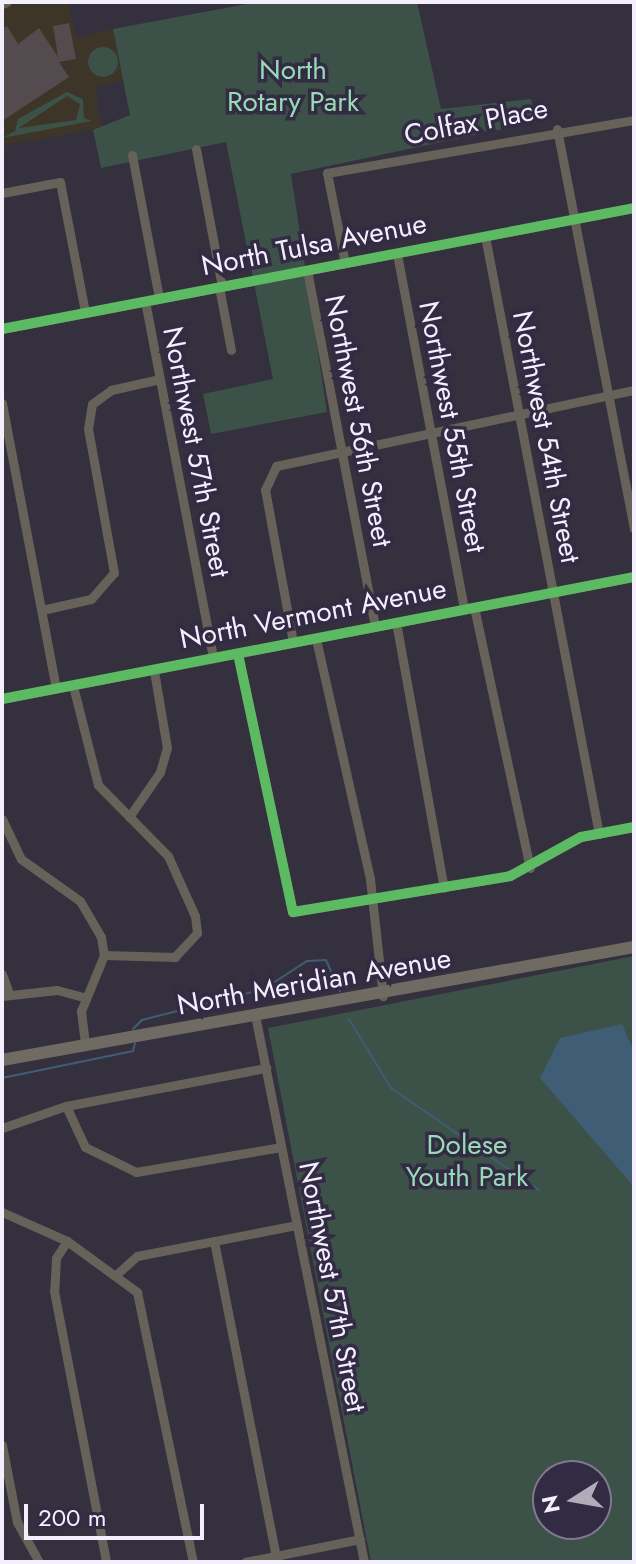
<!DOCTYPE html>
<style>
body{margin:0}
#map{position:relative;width:636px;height:1564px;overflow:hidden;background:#35303e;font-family:Jost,sans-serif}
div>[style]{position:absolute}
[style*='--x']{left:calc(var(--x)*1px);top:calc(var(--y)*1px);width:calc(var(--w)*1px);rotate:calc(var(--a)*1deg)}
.education>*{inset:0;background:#3d3528}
.green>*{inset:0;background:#3c5147}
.round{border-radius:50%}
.water>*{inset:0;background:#3f5e76}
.stream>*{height:2px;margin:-1px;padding:0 1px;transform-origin:1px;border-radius:1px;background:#3f5e76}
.building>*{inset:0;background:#544b4e}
.minor>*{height:9px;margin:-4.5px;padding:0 4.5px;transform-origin:4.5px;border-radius:4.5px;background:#666259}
.major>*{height:12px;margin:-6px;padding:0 6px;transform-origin:6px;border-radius:6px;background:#706b62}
.cycleway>*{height:10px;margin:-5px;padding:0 5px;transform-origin:5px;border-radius:5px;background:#5cba63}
span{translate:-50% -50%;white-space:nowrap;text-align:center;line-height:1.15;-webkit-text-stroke:7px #332a44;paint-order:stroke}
.park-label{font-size:28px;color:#97dbb5}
.street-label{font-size:28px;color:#f3effd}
.frame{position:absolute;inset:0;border:4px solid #f3effd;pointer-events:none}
.north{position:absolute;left:532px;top:1460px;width:80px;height:80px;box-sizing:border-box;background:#332a44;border:2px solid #80798e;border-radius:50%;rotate:259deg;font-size:22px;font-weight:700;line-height:32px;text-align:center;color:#f3effd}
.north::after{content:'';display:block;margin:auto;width:28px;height:36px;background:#b0acba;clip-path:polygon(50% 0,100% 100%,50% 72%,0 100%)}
.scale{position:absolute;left:24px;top:1504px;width:180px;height:36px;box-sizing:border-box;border:4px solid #f3effd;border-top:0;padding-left:10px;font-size:24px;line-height:28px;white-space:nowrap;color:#f3effd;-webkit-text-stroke:6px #332a44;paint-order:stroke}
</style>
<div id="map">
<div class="education">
<i style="clip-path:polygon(24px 2px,69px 2px,76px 38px,113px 29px,123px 81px,95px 87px,102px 128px,2px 146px,2px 8px)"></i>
</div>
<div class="green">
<i style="clip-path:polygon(257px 2px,417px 2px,441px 109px,531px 99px,536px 122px,291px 174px,327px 412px,211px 434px,203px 394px,273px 379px,226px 142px,101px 168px,93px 130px,130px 115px,113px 29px)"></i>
<i class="round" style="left:88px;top:47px;width:30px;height:30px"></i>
<i style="clip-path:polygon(evenodd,67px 92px,83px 99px,84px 118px,92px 121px,2px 138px,15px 131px,18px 119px,67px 92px,67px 96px,80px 104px,76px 120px,19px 128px,67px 96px)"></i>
<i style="clip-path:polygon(evenodd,634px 956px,634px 1562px,371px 1562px,268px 1028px,634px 956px,548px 1476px,596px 1476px,596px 1524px,548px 1524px,548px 1476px)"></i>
</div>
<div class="water">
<i style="clip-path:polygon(622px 1024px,634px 1052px,634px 1187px,540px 1078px,560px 1038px)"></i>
</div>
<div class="stream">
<i style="--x:349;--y:1019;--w:81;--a:58.7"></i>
<i style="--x:391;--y:1088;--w:180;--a:34.6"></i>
<i style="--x:133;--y:1029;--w:13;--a:-45"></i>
<i style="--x:142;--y:1020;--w:126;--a:-14.3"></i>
<i style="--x:264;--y:989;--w:51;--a:-33.1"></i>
<i style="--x:307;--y:961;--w:19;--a:-3"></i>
<i style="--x:326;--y:960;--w:34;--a:66"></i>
<i style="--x:2;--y:1078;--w:134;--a:-11.6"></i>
<i style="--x:133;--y:1051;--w:8;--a:-76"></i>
</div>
<div class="building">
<i style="clip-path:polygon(69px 23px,76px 59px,59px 62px,69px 77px,2px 121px,2px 29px,7px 26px,18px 44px,39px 28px,58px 57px,53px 26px)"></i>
</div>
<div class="minor">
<i style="--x:2;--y:4;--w:5;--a:-22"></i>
<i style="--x:557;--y:129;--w:407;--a:79.1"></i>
<i style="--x:196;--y:149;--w:139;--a:79.3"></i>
<i style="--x:132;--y:155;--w:146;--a:79.3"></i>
<i style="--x:2;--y:193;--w:59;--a:-10.7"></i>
<i style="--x:60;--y:182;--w:132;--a:79.1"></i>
<i style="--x:485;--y:236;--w:609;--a:79.21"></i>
<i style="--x:397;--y:254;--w:361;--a:79.3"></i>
<i style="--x:345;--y:263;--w:92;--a:-101.3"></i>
<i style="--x:327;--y:173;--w:312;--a:-9.8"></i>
<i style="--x:307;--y:270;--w:363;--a:79.2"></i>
<i style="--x:219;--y:287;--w:64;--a:79.2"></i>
<i style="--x:145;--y:301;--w:363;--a:79.2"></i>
<i style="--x:2;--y:329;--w:643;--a:-10.84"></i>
<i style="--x:2;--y:403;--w:290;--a:79.3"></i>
<i style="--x:474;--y:607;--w:267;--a:77.9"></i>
<i style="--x:42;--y:610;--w:50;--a:-12.7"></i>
<i style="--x:91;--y:599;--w:35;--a:-49"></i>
<i style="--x:114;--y:573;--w:146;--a:-100.2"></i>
<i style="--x:88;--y:429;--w:25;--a:-81"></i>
<i style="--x:92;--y:404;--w:24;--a:-36"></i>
<i style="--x:111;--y:390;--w:50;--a:-12.7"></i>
<i style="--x:396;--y:622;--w:270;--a:79.8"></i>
<i style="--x:316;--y:639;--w:246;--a:77.3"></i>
<i style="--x:370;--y:879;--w:118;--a:83.7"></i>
<i style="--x:293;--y:642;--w:155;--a:-100.4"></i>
<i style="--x:265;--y:490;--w:26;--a:-65"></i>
<i style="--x:276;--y:466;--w:366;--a:-12"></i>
<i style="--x:238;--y:654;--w:264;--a:78"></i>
<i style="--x:293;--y:912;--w:220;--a:-9.4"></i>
<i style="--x:510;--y:876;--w:81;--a:-28.8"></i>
<i style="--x:581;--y:837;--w:54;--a:-10.7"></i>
<i style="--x:73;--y:686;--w:102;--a:75.8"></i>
<i style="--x:98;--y:785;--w:100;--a:45.4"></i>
<i style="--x:168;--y:856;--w:66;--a:65.8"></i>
<i style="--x:195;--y:916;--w:17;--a:83"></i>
<i style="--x:197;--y:933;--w:33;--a:133"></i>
<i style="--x:175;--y:957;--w:71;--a:-178.4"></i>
<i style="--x:2;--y:699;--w:644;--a:-10.93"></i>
<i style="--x:129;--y:817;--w:55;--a:-55.4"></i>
<i style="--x:160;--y:772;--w:25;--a:-74"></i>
<i style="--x:167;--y:748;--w:78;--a:-99.6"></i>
<i style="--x:2;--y:819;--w:44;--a:64.6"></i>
<i style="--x:21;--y:859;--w:72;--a:35.4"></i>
<i style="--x:80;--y:901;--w:42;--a:59.7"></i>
<i style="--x:101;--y:937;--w:18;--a:81"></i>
<i style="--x:104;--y:955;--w:61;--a:112.3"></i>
<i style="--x:81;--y:1011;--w:33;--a:83"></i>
<i style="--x:2;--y:974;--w:20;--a:70"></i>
<i style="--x:2;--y:996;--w:55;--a:-6.2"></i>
<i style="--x:57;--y:990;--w:28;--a:15"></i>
<i style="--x:256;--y:1020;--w:553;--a:78.73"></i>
<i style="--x:66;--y:1106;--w:45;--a:65.1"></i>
<i style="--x:85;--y:1147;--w:57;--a:26.1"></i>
<i style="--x:136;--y:1172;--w:147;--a:-9.8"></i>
<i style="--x:2;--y:1128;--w:68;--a:-19"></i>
<i style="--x:66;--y:1106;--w:204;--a:-10.8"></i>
<i style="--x:2;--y:1212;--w:71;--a:24"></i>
<i style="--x:67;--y:1241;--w:87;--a:36.1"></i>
<i style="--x:137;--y:1292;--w:276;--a:78.3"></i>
<i style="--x:67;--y:1241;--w:20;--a:123"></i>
<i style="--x:56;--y:1258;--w:33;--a:93"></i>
<i style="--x:54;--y:1291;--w:276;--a:79.1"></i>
<i style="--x:214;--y:1241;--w:321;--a:78.9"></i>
<i style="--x:118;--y:1273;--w:25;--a:-42"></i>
<i style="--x:137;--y:1256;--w:163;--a:-11"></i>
<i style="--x:2;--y:1445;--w:78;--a:79"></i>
<i style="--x:17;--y:1522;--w:46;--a:61.2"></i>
<i style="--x:245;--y:1562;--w:117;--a:-11.3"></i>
</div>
<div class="major">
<i style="--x:2;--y:1060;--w:642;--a:-10.14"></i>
</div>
<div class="cycleway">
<i style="--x:2;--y:329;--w:643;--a:-10.84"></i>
<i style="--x:238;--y:654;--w:264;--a:78"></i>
<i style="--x:293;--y:912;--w:220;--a:-9.4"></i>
<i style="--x:510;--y:876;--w:81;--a:-28.8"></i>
<i style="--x:581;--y:837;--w:54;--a:-10.7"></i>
<i style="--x:2;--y:699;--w:644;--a:-10.93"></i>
</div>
<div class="park-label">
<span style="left:293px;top:86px">North<br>Rotary Park</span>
<span style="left:467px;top:1161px">Dolese<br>Youth Park</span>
</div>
<div class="street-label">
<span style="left:476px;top:122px;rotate:-11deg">Colfax Place</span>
<span style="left:314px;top:245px;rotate:-11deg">North Tulsa Avenue</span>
<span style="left:358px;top:421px;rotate:79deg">Northwest 56th Street</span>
<span style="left:452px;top:427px;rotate:79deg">Northwest 55th Street</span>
<span style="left:546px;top:437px;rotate:79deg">Northwest 54th Street</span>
<span style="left:196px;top:452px;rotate:79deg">Northwest 57th Street</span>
<span style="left:313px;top:614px;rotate:-11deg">North Vermont Avenue</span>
<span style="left:314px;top:982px;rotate:-10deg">North Meridian Avenue</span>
<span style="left:332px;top:1287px;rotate:79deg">Northwest 57th Street</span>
</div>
<div class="frame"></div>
<div class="north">N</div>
<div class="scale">200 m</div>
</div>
